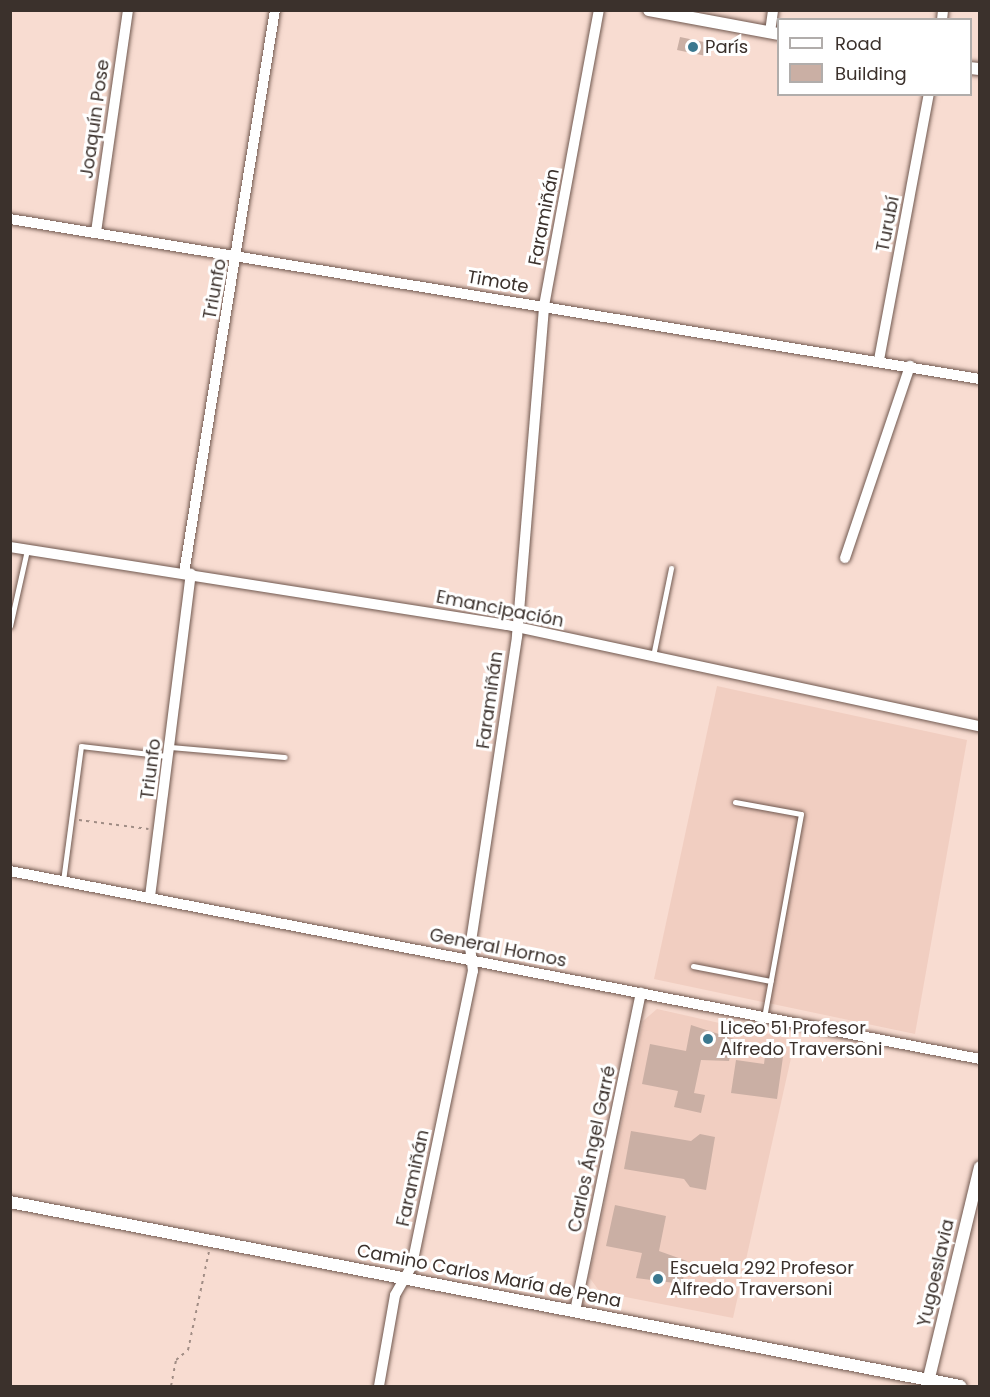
<!DOCTYPE html>
<meta charset="utf-8">
<style>
body{margin:0}
#map{position:relative;width:990px;height:1397px;overflow:hidden;background:#f8dcd1;font-family:Poppins,sans-serif}
div>[style]{position:absolute}
[style*='--x']{left:calc(var(--x)*1px);top:calc(var(--y)*1px);width:calc(var(--w)*1px);rotate:calc(var(--a)*1deg)}
.built>*{inset:0;background:#f1cec1}
.building>*{inset:0;background:#caafa4}
.path>*{height:2px;margin-top:-1px;transform-origin:0;background:repeating-linear-gradient(90deg,#a18d85 0 3px,transparent 0 7.5px)}
.roads{filter:drop-shadow(0 0 2px #70584f) drop-shadow(0 0 2px #70584f)}
.service>*{height:5px;margin:-2.5px;padding:0 2.5px;transform-origin:2.5px;border-radius:2.5px;background:#fff}
.minor>*{height:10px;margin:-5px;padding:0 5px;transform-origin:5px;border-radius:5px;background:#fff}
.tertiary>*{height:12px;margin:-6px;padding:0 6px;transform-origin:6px;border-radius:6px;background:#fff}
.dots>*{width:16px;height:16px;translate:-50% -50%;box-sizing:border-box;border:3px solid #fff;border-radius:50%}
span{translate:-50% -50%;white-space:nowrap;text-align:center;line-height:1.15;-webkit-text-stroke:6px #fff;paint-order:stroke}
.poi-label{font-size:18px;color:#3b312c}
.left{translate:0 -50%;text-align:left}
.street-label{font-size:18px;color:#3b312c}
.frame{position:absolute;inset:0;border:12px solid #3b312c;pointer-events:none}
.legend{position:absolute;left:777px;top:18px;width:195px;height:78px;box-sizing:border-box;background:#fff;border:2px solid #b1adab;margin:0;padding:8px 10px;list-style:none;font-size:18px;color:#3b312c}
.legend li{display:flex;align-items:center;gap:12px;height:30px}
.legend b{width:30px;border:2px solid #b1adab}
</style>
<div id="map">
<div class="built">
<i style="clip-path:polygon(717px 686px,967px 740px,915px 1034px,654px 979px)"></i>
<i style="clip-path:polygon(657px 1009px,795px 1040px,733px 1318px,600px 1292px,589px 1277px,643px 1021px)"></i>
</div>
<div class="building">
<i style="clip-path:polygon(680px 37px,709px 43px,706px 56px,677px 50px)"></i>
<i style="clip-path:polygon(691px 1025px,734px 1039px,729px 1061px,701px 1060px,694px 1093px,705px 1095px,701px 1113px,674px 1107px,678px 1091px,642px 1084px,650px 1044px,686px 1051px)"></i>
<i style="clip-path:polygon(766px 1048px,784px 1050px,777px 1099px,731px 1093px,736px 1060px,764px 1064px)"></i>
<i style="clip-path:polygon(631px 1131px,691px 1141px,700px 1134px,715px 1137px,706px 1190px,690px 1187px,684px 1179px,624px 1169px)"></i>
<i style="clip-path:polygon(615px 1205px,666px 1216px,659px 1251px,687px 1261px,682px 1284px,636px 1278px,642px 1253px,606px 1246px)"></i>
</div>
<div class="path">
<i style="--x:79;--y:820;--w:70;--a:7.4"></i>
<i style="--x:171;--y:1386;--w:26;--a:-79"></i>
<i style="--x:176;--y:1360;--w:16;--a:-40"></i>
<i style="--x:188;--y:1350;--w:101;--a:-78"></i>
</div>
<div class="roads">
<div class="service">
<i style="--x:10;--y:626;--w:78;--a:-77.4"></i>
<i style="--x:653;--y:656;--w:90;--a:-78.4"></i>
<i style="--x:170;--y:747;--w:115;--a:5"></i>
<i style="--x:735;--y:802;--w:67;--a:10.3"></i>
<i style="--x:801;--y:814;--w:206;--a:100.3"></i>
<i style="--x:63;--y:881;--w:136;--a:-82.4"></i>
<i style="--x:81;--y:746;--w:88;--a:6.6"></i>
<i style="--x:693;--y:966;--w:79;--a:10.9"></i>
</div>
<div class="minor">
<i style="--x:942;--y:20;--w:10;--a:-84"></i>
<i style="--x:770;--y:32;--w:22;--a:-82"></i>
<i style="--x:10;--y:219;--w:983;--a:9.37"></i>
<i style="--x:96;--y:232;--w:224;--a:-81.8"></i>
<i style="--x:879;--y:360;--w:271;--a:-79.4"></i>
<i style="--x:10;--y:547;--w:503;--a:8.92"></i>
<i style="--x:507;--y:625;--w:484;--a:12.1"></i>
<i style="--x:845;--y:558;--w:203;--a:-71.3"></i>
<i style="--x:184;--y:573;--w:570;--a:-80.82"></i>
<i style="--x:10;--y:871;--w:988;--a:10.97"></i>
<i style="--x:150;--y:897;--w:326;--a:-82.8"></i>
<i style="--x:575;--y:1311;--w:325;--a:-78.3"></i>
<i style="--x:379;--y:1386;--w:92;--a:-80"></i>
<i style="--x:395;--y:1295;--w:34;--a:-60"></i>
<i style="--x:412;--y:1265;--w:300;--a:-78.3"></i>
<i style="--x:473;--y:971;--w:23;--a:-97"></i>
<i style="--x:470;--y:948;--w:316;--a:-81.4"></i>
<i style="--x:517;--y:636;--w:331;--a:-85.3"></i>
<i style="--x:544;--y:306;--w:301;--a:-79.5"></i>
</div>
<div class="tertiary">
<i style="--x:649;--y:10;--w:131;--a:10.5"></i>
<i style="--x:970;--y:68;--w:10;--a:6"></i>
<i style="--x:10;--y:1202;--w:968;--a:10.96"></i>
<i style="--x:927;--y:1386;--w:225;--a:-76.4"></i>
</div>
</div>
<div class="dots">
<i style="left:693px;top:47px;background:#3b788f"></i>
<i style="left:708px;top:1039px;background:#3b788f"></i>
<i style="left:658px;top:1279px;background:#3b788f"></i>
</div>
<div class="poi-label">
<span class="left" style="left:705px;top:47px">París</span>
<span class="left" style="left:720px;top:1039px">Liceo 51 Profesor<br>Alfredo Traversoni</span>
<span class="left" style="left:670px;top:1279px">Escuela 292 Profesor<br>Alfredo Traversoni</span>
</div>
<div class="street-label">
<span style="left:95px;top:119px;rotate:-82deg">Joaquín Pose</span>
<span style="left:544px;top:217px;rotate:-79deg">Faramiñán</span>
<span style="left:888px;top:224px;rotate:-79deg">Turubí</span>
<span style="left:498px;top:282px;rotate:10deg">Timote</span>
<span style="left:215px;top:289px;rotate:-80deg">Triunfo</span>
<span style="left:500px;top:609px;rotate:11deg">Emancipación</span>
<span style="left:490px;top:700px;rotate:-82deg">Faramiñán</span>
<span style="left:151px;top:769px;rotate:-83deg">Triunfo</span>
<span style="left:498px;top:948px;rotate:11deg">General Hornos</span>
<span style="left:592px;top:1149px;rotate:-78deg">Carlos Ángel Garré</span>
<span style="left:413px;top:1178px;rotate:-78deg">Faramiñán</span>
<span style="left:936px;top:1273px;rotate:-77deg">Yugoeslavia</span>
<span style="left:489px;top:1276px;rotate:11deg">Camino Carlos María de Pena</span>
</div>
<div class="frame"></div>
<ul class="legend">
<li><b style="height:8px;background:#fff"></b>Road</li>
<li><b style="height:16px;background:#caafa4"></b>Building</li>
</ul>
</div>
